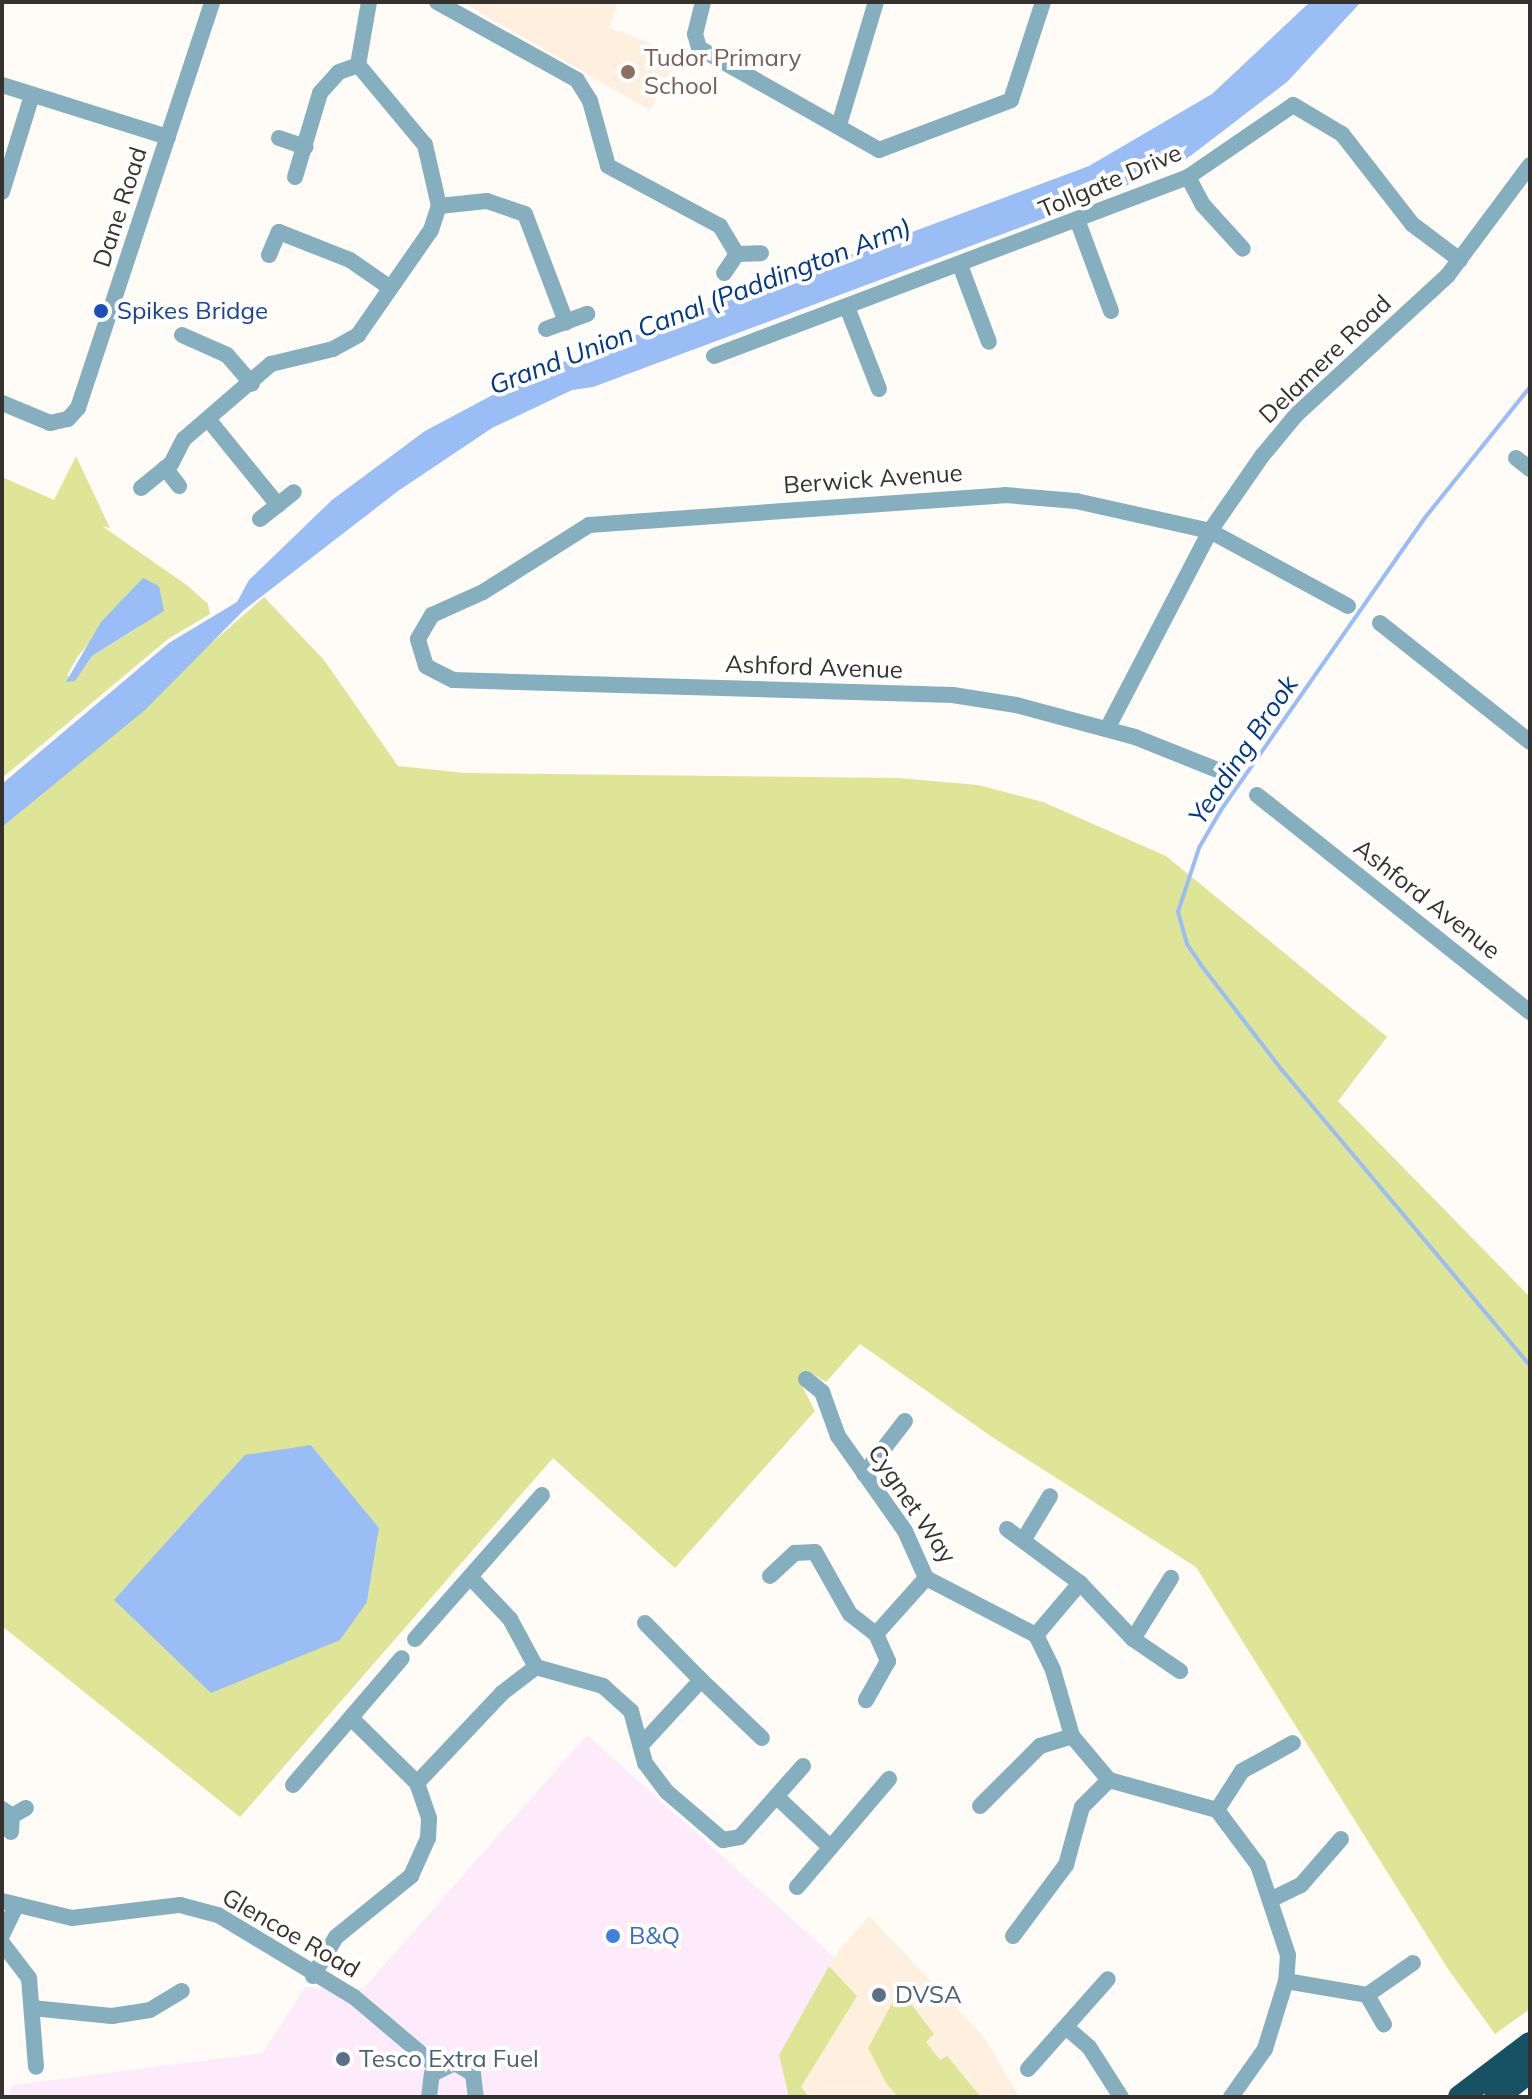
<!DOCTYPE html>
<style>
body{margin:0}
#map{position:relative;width:1532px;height:2099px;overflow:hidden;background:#fffbf6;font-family:Mulish,sans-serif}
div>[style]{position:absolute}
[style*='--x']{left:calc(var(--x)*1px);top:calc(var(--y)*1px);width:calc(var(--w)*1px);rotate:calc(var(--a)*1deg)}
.commercial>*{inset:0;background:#fdebfc}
.built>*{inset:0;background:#ffefde}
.green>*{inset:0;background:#dee597}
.water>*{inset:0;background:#99bdf4}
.stream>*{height:4px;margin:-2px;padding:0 2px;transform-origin:2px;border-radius:2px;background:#99bdf4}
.street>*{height:16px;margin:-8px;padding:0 8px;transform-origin:8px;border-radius:8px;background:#85afbe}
.highway>*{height:24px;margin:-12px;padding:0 12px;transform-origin:12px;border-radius:12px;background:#165264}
.dots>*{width:22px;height:22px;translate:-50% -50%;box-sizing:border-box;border:4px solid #fff;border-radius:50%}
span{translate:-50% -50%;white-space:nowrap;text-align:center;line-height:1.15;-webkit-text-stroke:8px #fff;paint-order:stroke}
.education-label{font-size:24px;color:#785e54}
.left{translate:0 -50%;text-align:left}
.street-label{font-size:24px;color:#35312d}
.transit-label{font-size:24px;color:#164399}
.shop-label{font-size:24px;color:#366cbe}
.service-label{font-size:24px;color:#4e5e75}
.water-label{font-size:26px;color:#013886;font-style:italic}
.frame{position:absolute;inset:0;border:4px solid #35312d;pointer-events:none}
</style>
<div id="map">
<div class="commercial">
<i style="clip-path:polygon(587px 1735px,834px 1957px,779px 2055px,789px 2097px,7px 2097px,13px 2085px,263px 2053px,305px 1987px,363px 1989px)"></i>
</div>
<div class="built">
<i style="clip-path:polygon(462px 2px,617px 2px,609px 28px,681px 55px,650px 110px)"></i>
<i style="clip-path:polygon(869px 1916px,983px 2036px,1020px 2097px,789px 2097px,779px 2055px,834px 1957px)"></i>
</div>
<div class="green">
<i style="clip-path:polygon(evenodd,76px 456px,110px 528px,102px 526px,188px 586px,208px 604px,210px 614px,168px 639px,2px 778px,2px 477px,54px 500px,76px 456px,143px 579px,139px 627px,92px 656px,75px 681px,67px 675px,78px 656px,143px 579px)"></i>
<i style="clip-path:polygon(evenodd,264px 597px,324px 660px,398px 766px,465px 773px,899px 778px,978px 785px,1043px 802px,1166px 856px,1387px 1037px,1338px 1101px,1530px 1297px,1530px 2009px,1495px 2034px,1448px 1969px,1196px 1567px,992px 1437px,860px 1344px,826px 1382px,811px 1373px,801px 1384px,815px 1411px,675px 1568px,553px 1458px,240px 1817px,2px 1626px,2px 827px,264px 597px,311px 1445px,379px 1528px,367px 1602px,311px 1445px)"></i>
<i style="clip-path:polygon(829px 1966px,857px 1996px,801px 2087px,809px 2097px,789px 2097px,779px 2055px)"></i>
<i style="clip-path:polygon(905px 1996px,934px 2034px,926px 2042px,940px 2060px,947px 2056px,981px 2097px,898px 2097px,886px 2083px,868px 2048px,894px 2000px)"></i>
</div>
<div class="water">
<i style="clip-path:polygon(1310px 2px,1361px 2px,1287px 82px,1185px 160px,1083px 204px,593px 387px,572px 390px,492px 428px,398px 491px,244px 610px,145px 710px,2px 827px,2px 784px,169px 643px,237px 602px,249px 580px,332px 500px,425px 431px,534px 373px,1089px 166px,1212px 94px)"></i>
<i style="clip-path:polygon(143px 578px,159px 586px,164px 611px,92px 656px,75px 681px,66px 682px,101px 622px)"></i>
<i style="clip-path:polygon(311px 1445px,379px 1528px,367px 1602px,340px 1640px,211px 1693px,114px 1600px,245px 1455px)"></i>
</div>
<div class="stream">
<i style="--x:1530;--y:387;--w:169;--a:128.8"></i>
<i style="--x:1424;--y:519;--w:355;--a:124.9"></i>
<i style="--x:1221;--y:810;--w:44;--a:120.1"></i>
<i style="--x:1199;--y:848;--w:67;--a:108.2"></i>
<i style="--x:1178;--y:912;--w:33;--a:74"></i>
<i style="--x:1187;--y:944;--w:25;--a:56"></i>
<i style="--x:1201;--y:965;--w:133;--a:52.4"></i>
<i style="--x:1282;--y:1070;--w:386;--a:50"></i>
</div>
<div class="street">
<i style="--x:437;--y:2;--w:160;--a:29.1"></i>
<i style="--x:577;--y:80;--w:25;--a:58"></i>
<i style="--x:590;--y:101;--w:67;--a:74.5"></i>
<i style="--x:608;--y:166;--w:127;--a:28.2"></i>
<i style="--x:720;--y:226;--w:33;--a:59"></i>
<i style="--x:737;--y:254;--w:23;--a:124"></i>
<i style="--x:703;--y:2;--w:33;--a:104"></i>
<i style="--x:695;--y:34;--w:15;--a:74"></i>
<i style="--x:699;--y:48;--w:207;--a:29.5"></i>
<i style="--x:879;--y:150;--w:141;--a:-20.7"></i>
<i style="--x:1011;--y:100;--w:103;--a:-71.9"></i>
<i style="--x:2;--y:85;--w:174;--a:17.4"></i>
<i style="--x:839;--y:125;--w:128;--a:-73.3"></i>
<i style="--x:279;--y:138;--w:28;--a:19"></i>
<i style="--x:295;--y:177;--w:88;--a:-73.4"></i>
<i style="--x:320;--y:93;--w:28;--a:-48"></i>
<i style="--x:339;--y:72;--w:20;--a:-20"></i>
<i style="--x:1188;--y:177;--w:32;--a:62"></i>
<i style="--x:1203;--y:205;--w:59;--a:47.7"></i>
<i style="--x:2;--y:192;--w:102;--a:-72.8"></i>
<i style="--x:439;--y:206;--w:48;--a:-5.9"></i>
<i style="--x:487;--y:201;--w:40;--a:18.9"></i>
<i style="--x:525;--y:214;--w:116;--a:69.2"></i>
<i style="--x:1078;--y:222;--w:95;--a:69.7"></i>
<i style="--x:737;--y:254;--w:24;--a:-2"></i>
<i style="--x:269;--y:255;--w:25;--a:-67"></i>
<i style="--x:279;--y:232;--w:76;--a:21.5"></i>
<i style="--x:350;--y:260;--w:47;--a:34.7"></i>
<i style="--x:960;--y:265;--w:82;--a:69.4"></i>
<i style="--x:847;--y:307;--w:88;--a:68.7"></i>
<i style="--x:546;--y:329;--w:44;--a:-20.1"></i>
<i style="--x:182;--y:335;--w:49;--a:24"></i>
<i style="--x:227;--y:355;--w:38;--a:49"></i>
<i style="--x:714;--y:356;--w:507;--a:-20.69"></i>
<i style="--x:1188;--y:177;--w:127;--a:-34.4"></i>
<i style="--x:1293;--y:105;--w:57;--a:30.6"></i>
<i style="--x:1342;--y:134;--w:114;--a:52.1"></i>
<i style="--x:1412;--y:224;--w:60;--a:36.9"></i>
<i style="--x:2;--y:403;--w:52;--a:22.6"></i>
<i style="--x:50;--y:423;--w:18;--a:-13"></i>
<i style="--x:68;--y:419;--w:15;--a:-48"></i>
<i style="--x:78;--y:408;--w:428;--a:-71.7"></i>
<i style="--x:208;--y:419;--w:111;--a:50.9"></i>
<i style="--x:1516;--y:458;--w:18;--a:38"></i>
<i style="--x:165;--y:468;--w:23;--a:52"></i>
<i style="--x:141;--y:488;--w:38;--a:-39"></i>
<i style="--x:171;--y:464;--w:28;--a:-63"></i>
<i style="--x:184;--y:439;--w:115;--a:-40.8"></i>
<i style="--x:271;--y:364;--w:64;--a:-13.6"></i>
<i style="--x:333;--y:349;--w:29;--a:-29"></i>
<i style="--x:358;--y:335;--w:128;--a:-55.2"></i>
<i style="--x:431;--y:230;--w:25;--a:-72"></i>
<i style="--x:439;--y:206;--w:63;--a:-102.9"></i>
<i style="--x:425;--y:145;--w:104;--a:-129.9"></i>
<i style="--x:358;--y:65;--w:64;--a:-80.1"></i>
<i style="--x:260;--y:519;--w:43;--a:-38.5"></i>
<i style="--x:1380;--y:623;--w:191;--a:38.4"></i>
<i style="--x:1107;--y:729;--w:223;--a:-62.5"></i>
<i style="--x:1210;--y:531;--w:91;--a:-55.3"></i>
<i style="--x:1262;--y:456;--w:55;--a:-50.2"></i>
<i style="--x:1297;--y:414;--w:205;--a:-42.6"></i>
<i style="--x:1448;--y:275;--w:137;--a:-53.3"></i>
<i style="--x:1220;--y:771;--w:92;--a:-158.2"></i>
<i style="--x:1135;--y:737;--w:123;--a:-164.9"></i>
<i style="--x:1016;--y:705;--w:64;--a:-171"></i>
<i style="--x:953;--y:695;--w:500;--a:-178.28"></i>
<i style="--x:453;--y:680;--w:30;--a:-153"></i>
<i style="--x:426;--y:666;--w:28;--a:-107"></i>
<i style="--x:418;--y:639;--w:28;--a:-60"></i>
<i style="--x:432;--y:615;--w:56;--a:-24.3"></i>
<i style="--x:483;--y:592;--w:125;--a:-32.3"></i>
<i style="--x:589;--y:525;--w:417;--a:-4.1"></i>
<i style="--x:1005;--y:495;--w:71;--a:4.8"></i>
<i style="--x:1076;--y:501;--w:137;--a:12.6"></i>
<i style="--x:1210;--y:531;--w:157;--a:28.5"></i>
<i style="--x:1257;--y:795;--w:349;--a:38.5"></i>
<i style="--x:806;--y:1379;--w:21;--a:39"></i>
<i style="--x:822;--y:1392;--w:47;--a:70"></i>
<i style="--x:838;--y:1436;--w:116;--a:54.8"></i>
<i style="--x:905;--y:1531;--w:51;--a:65.9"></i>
<i style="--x:926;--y:1578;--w:124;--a:27.4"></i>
<i style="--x:1036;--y:1635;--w:39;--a:64"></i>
<i style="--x:1053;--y:1670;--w:69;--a:73.9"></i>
<i style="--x:1072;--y:1736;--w:57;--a:49.9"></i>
<i style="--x:1109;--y:1780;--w:112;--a:15.5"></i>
<i style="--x:1217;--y:1810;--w:69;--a:53.3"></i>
<i style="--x:1258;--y:1865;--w:95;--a:71.6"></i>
<i style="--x:1288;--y:1955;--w:26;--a:94"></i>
<i style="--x:1286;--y:1981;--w:71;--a:107.2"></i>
<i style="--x:1265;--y:2049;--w:59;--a:125.3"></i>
<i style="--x:864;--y:1474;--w:67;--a:-52.3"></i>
<i style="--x:1007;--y:1529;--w:91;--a:36.5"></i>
<i style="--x:1080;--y:1583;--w:77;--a:46.6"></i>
<i style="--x:1133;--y:1639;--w:57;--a:34.2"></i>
<i style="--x:1024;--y:1539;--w:50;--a:-58.8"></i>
<i style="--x:770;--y:1576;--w:34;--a:-43"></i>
<i style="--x:795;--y:1553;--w:20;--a:-3"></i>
<i style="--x:815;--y:1552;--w:71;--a:60.6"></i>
<i style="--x:850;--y:1614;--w:33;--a:38"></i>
<i style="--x:876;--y:1634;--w:30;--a:66"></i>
<i style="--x:888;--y:1661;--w:45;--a:119.4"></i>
<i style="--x:471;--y:1578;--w:57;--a:46.4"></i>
<i style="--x:510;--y:1619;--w:55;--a:61.6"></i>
<i style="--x:645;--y:1623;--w:80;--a:45.5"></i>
<i style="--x:876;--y:1634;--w:75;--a:-48.2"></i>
<i style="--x:1036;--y:1635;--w:68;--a:-49.8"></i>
<i style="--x:415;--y:1639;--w:192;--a:-48.6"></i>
<i style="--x:1133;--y:1639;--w:72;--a:-58.1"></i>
<i style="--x:642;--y:1744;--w:87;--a:-47.3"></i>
<i style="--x:701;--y:1680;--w:84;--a:43.6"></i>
<i style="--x:417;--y:1783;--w:124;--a:-46.6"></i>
<i style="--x:502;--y:1693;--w:43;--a:-37.4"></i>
<i style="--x:536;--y:1667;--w:70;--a:15.8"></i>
<i style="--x:603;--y:1686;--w:38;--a:42"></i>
<i style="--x:631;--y:1711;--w:54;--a:74.9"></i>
<i style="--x:645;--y:1763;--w:36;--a:53"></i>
<i style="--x:667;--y:1792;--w:74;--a:40.6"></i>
<i style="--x:723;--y:1840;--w:17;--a:-10"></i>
<i style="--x:740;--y:1837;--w:95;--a:-48.4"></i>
<i style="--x:293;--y:1785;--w:167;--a:-49.4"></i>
<i style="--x:777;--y:1797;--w:73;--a:43.3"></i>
<i style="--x:980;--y:1806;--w:85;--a:-45"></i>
<i style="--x:1040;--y:1746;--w:34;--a:-17"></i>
<i style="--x:2;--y:1809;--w:12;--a:35"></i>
<i style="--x:12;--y:1816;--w:16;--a:94"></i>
<i style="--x:1217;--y:1810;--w:46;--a:-57.3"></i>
<i style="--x:1242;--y:1771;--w:58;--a:-28.8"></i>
<i style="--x:12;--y:1816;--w:16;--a:-30"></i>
<i style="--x:797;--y:1887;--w:142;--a:-49.6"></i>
<i style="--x:1272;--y:1899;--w:32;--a:-26"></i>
<i style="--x:1301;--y:1885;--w:61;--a:-49"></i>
<i style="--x:2;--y:1901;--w:72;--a:13.7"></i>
<i style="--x:72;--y:1918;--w:109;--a:-6.9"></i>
<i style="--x:180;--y:1905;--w:39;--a:15"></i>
<i style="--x:218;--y:1915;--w:159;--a:31.1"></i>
<i style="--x:354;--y:1997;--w:110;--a:40.2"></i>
<i style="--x:2;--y:1935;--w:30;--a:-64"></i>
<i style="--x:1013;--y:1936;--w:89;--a:-53.3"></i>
<i style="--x:1066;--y:1865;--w:60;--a:-74.6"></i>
<i style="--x:1082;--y:1807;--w:38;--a:-45"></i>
<i style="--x:2;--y:1943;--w:44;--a:52.4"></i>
<i style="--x:29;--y:1978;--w:89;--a:85.5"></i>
<i style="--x:313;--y:1976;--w:45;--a:-59.5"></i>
<i style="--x:336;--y:1937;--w:97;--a:-39.1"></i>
<i style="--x:411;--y:1876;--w:42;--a:-65.9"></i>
<i style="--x:428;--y:1838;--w:20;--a:-87"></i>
<i style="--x:429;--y:1818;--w:37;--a:-109"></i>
<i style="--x:417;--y:1783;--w:93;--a:-135.4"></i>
<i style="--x:1286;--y:1981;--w:82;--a:9.8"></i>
<i style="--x:1367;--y:1995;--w:34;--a:60"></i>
<i style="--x:1367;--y:1995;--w:56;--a:-34.8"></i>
<i style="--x:32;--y:2008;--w:80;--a:5.7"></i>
<i style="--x:112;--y:2016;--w:38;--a:-9"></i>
<i style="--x:150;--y:2010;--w:37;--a:-31"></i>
<i style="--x:1067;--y:2028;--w:29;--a:41"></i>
<i style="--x:1089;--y:2047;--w:59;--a:57.4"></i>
<i style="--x:1028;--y:2069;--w:120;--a:-48.4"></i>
<i style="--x:429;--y:2097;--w:23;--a:-83"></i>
<i style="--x:432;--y:2074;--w:25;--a:-26"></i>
<i style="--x:455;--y:2063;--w:21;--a:31"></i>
<i style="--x:473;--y:2074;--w:23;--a:83"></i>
</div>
<div class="highway">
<i style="--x:1460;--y:2097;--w:88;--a:-37.1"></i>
<i style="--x:1496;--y:2097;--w:43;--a:-37.4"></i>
</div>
<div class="dots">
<i style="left:628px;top:72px;background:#8d6e63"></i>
<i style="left:101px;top:311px;background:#1a4fb4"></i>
<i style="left:613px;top:1936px;background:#3f7fe0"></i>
<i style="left:879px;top:1995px;background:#5c6f8a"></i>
<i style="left:343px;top:2059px;background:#5c6f8a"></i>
</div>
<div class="education-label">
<span class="left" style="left:644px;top:72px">Tudor Primary<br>School</span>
</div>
<div class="street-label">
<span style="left:1110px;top:181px;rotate:-23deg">Tollgate Drive</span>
<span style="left:120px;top:207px;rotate:-72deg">Dane Road</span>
<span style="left:1325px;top:359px;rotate:-44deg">Delamere Road</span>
<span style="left:873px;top:479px;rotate:-4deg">Berwick Avenue</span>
<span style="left:814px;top:667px;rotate:2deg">Ashford Avenue</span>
<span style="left:1427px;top:899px;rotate:38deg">Ashford Avenue</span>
<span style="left:912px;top:1504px;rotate:56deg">Cygnet Way</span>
<span style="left:291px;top:1933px;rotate:30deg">Glencoe Road</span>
</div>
<div class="transit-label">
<span class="left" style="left:117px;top:311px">Spikes Bridge</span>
</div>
<div class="shop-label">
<span class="left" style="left:629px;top:1936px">B&amp;Q</span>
</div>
<div class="service-label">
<span class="left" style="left:895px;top:1995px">DVSA</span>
<span class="left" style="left:359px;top:2059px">Tesco Extra Fuel</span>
</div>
<div class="water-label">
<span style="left:700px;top:306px;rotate:-21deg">Grand Union Canal (Paddington Arm)</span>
<span style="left:1243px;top:750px;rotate:-56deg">Yeading Brook</span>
</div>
<div class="frame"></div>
</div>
